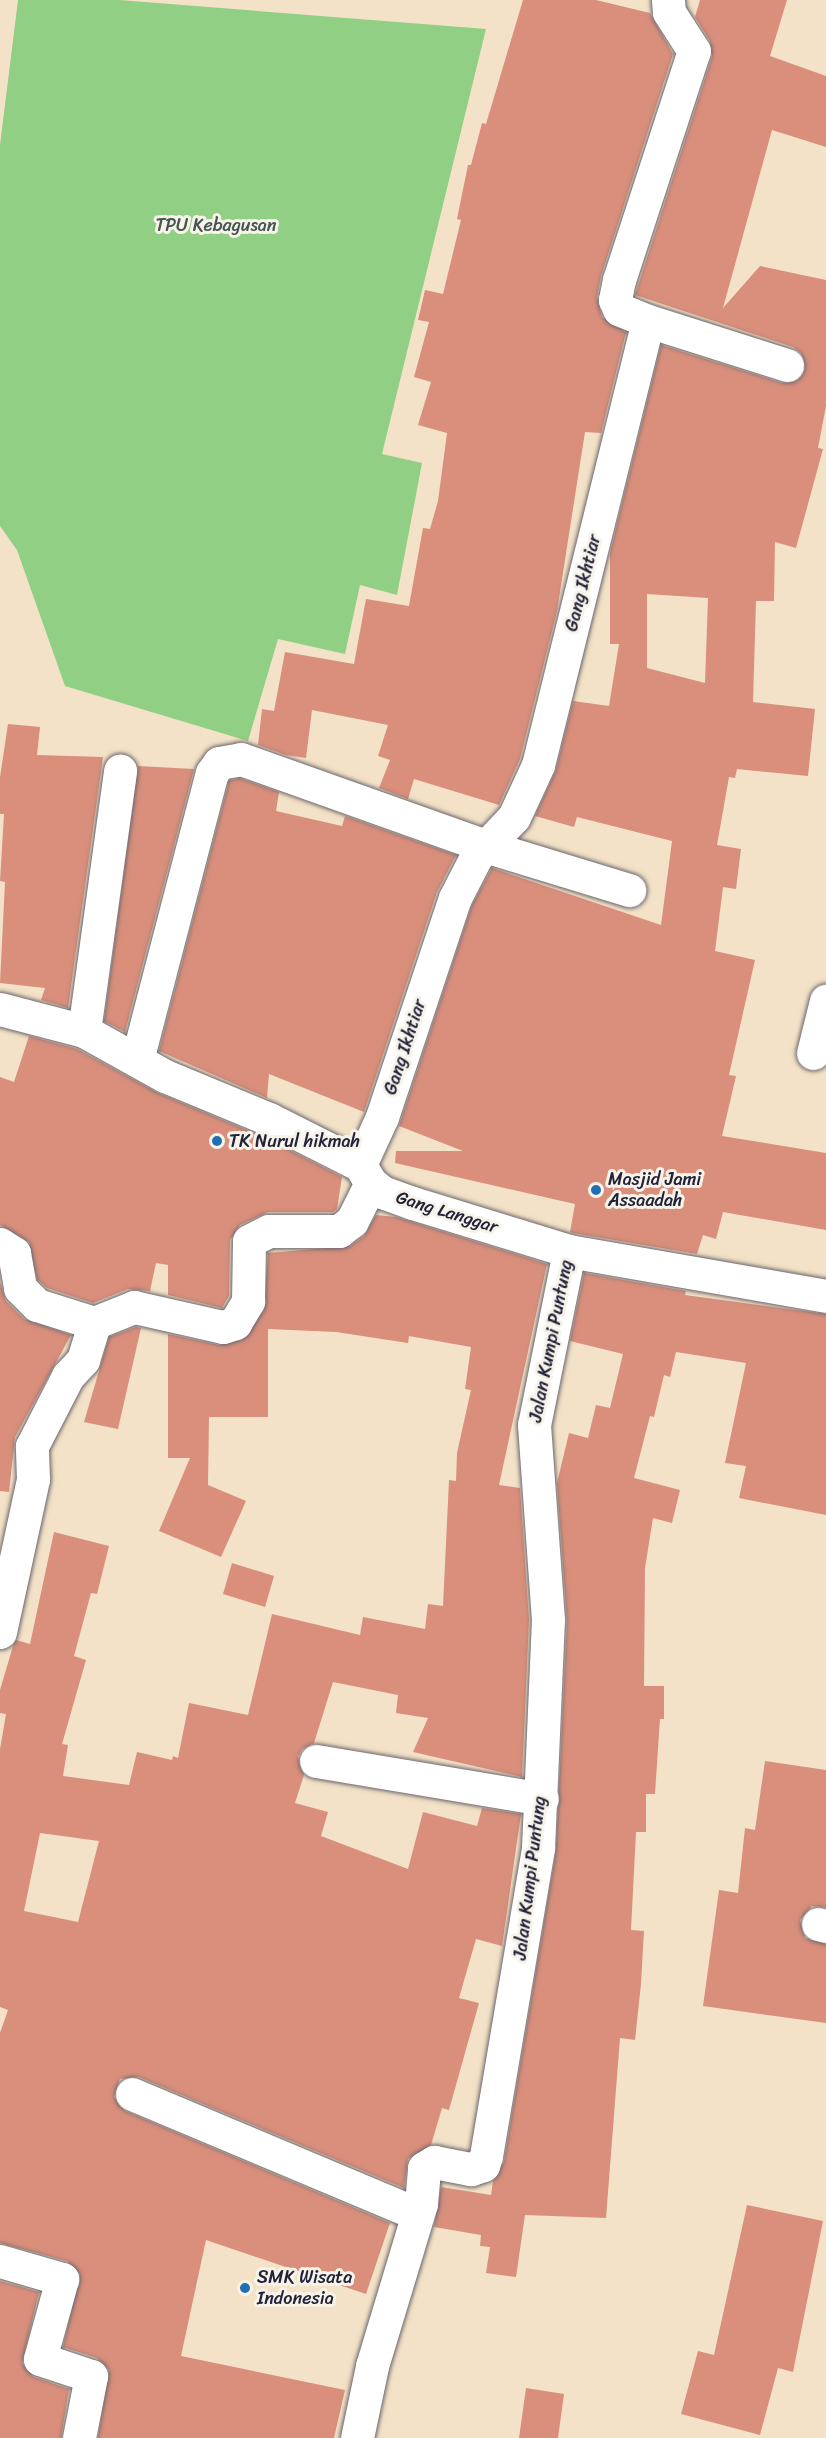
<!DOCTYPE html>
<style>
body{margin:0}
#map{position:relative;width:826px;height:2438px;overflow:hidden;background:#f3e2c7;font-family:Sriracha,sans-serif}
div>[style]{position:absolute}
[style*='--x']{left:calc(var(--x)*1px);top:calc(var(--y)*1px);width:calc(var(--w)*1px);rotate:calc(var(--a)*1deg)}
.green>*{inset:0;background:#91cf84}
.building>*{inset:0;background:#d98f7c}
.roads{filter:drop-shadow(0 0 2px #6b656c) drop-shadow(0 0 2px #6b656c)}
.minor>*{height:33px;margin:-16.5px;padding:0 16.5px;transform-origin:16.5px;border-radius:16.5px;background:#fff}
.dots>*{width:16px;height:16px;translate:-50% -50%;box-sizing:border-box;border:3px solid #f7f3e8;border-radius:50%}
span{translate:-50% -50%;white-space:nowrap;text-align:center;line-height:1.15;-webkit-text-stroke:6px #f7f3e8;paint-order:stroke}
.park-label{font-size:18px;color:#435651}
.street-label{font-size:18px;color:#22223b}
.poi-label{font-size:18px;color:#22223b}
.left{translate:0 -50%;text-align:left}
</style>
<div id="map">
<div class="green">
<i style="clip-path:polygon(18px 0,119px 0,486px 29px,382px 454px,422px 463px,397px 595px,360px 585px,345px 654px,278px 639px,248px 741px,65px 686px,17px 550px,0 526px,0 145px)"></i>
</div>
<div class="building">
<i style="clip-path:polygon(523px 0,596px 0,650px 13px,673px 54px,601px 276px,597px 297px,602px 317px,626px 332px,601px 433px,585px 432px,557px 611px,520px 759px,499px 805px,414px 779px,408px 799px,379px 788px,390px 760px,378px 756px,388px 725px,312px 710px,306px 758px,286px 755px,258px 745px,262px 709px,274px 711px,285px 652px,354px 664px,366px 599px,409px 606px,423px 528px,430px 529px,438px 501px,447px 433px,418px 425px,431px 382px,414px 377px,429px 322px,418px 320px,425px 290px,443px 294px,461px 220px,457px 219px,468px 165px,471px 165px,482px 123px,486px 124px)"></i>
<i style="clip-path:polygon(evenodd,700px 0,787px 0,770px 56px,826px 76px,826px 147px,772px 130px,723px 308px,760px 266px,826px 280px,826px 406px,818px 448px,823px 449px,796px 548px,775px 542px,774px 601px,756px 601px,753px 702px,815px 709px,808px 776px,737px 769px,735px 778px,729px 777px,717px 845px,741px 849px,736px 889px,723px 887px,715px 951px,755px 960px,729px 1075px,736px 1076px,722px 1136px,826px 1153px,826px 1230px,723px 1212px,716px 1239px,703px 1235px,697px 1254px,573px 1233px,570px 1232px,575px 1204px,395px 1163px,396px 1151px,463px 1151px,399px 1126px,472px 905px,492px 868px,661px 925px,672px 841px,577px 817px,574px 827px,535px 816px,556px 770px,573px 701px,609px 706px,619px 644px,610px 644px,610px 553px,661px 345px,782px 383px,799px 379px,805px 370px,801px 353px,793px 347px,635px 295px,712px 57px,710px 41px,695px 17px,700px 0,647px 594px,708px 598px,705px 683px,647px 668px,647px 594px)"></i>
<i style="clip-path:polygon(8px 724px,40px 727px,37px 755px,103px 757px,68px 1008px,41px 1000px,45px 988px,0 983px,5px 882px,0 881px,4px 814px,0 814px,0 777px)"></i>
<i style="clip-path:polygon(138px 766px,194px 769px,125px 1032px,104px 1021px)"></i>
<i style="clip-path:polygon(239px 778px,279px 792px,276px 811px,342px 826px,345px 816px,456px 855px,437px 892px,364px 1112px,269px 1074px,267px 1098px,159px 1051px,229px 781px)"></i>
<i style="clip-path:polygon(29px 1036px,77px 1049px,158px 1093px,263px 1137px,262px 1149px,289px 1150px,342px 1177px,337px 1209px,333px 1212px,268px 1212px,240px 1225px,230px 1240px,229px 1296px,222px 1308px,168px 1295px,168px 1265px,156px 1263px,150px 1291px,128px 1289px,93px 1303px,47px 1288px,37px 1279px,29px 1242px,0 1225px,0 1077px,14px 1082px)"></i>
<i style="clip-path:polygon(evenodd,376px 1215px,396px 1217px,547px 1264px,499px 1485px,520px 1488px,529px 1620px,522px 1777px,413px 1752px,428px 1718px,396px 1713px,398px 1695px,333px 1682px,314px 1743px,302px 1749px,298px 1757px,304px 1775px,295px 1803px,328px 1812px,321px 1836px,408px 1869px,423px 1812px,477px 1826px,482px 1808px,521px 1814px,502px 1946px,476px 1939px,459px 1998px,479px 2003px,449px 2110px,442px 2108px,431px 2145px,408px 2159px,404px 2188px,139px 2077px,120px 2079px,114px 2097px,125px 2111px,390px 2223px,366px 2294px,206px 2240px,181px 2356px,345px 2390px,334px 2438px,98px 2438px,109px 2370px,97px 2358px,63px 2347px,80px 2274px,67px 2261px,0 2243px,0 2033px,8px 2010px,0 2007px,0 1749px,6px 1714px,0 1713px,0 1690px,13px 1646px,16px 1640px,30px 1644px,54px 1532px,109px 1546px,97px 1594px,91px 1593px,74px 1656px,86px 1660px,62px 1744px,68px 1745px,63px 1776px,129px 1785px,137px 1752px,172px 1760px,173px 1756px,178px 1758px,189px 1703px,248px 1715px,272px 1614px,360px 1635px,363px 1617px,425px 1629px,428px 1604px,443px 1606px,449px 1480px,456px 1481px,457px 1453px,471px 1390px,465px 1389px,471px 1347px,409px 1336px,408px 1343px,336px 1332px,268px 1329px,268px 1417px,209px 1417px,208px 1485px,246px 1501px,221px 1557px,159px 1531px,190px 1458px,168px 1458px,168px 1334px,219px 1345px,242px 1340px,264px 1310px,268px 1253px,350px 1246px,364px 1236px,376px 1215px,40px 1833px,99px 1841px,78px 1922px,24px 1911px,40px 1833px)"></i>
<i style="clip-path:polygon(584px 1273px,686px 1291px,685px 1295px,826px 1314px,826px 1515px,739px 1498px,746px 1466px,725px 1463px,746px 1363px,676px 1352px,670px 1377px,664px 1375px,654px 1417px,650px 1416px,634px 1478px,680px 1490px,672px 1523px,653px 1518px,645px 1568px,644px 1686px,664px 1686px,664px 1719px,660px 1719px,655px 1794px,646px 1794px,646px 1832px,636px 1832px,631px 1930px,644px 1931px,641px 1984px,635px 2040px,620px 2038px,606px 2218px,525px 2215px,516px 2277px,486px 2273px,490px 2247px,480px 2246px,481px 2235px,434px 2227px,441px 2187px,491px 2195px,493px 2181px,504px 2162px,556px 1851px,567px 1621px,557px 1483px,569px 1433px,588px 1438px,596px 1405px,610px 1408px,623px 1354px,570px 1341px)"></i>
<i style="clip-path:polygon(0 1282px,6px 1301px,24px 1319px,71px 1335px,15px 1437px,9px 1492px,0 1491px)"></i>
<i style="clip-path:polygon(136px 1327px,141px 1328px,118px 1429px,84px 1422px,109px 1337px)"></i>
<i style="clip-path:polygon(232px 1563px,274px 1576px,265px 1607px,223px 1594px)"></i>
<i style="clip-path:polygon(765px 1761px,826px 1770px,826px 1907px,812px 1906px,800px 1920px,805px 1938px,826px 1944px,826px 2023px,703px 2006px,719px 1890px,738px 1893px,745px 1828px,755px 1830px)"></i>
<i style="clip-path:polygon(747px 2205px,823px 2221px,793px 2372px,778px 2368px,760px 2435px,681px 2414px,698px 2351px,714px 2355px)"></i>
<i style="clip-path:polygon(0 2281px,39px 2292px,22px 2363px,34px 2377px,69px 2389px,61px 2438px,0 2438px)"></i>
<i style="clip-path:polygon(526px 2388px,564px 2394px,558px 2438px,519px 2438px)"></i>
</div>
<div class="roads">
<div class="minor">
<i style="--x:648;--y:321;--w:146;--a:17.6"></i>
<i style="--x:0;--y:1009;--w:87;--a:14.7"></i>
<i style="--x:84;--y:1031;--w:93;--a:29.1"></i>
<i style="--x:165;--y:1076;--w:113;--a:22.5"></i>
<i style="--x:269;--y:1119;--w:102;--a:26.8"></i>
<i style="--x:360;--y:1165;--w:21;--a:59"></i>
<i style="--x:371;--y:1183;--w:14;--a:39"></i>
<i style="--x:382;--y:1192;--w:33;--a:20"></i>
<i style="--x:413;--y:1203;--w:163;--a:17.1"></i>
<i style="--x:569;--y:1251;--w:261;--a:9.9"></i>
<i style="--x:84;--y:1031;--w:263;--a:-82.1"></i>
<i style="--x:813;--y:1053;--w:54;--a:-76"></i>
<i style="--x:137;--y:1060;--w:297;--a:-75.4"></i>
<i style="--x:212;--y:773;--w:12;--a:-55"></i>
<i style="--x:219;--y:763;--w:22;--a:-10"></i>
<i style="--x:241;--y:759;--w:259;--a:19.6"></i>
<i style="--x:485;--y:846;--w:151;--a:17"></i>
<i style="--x:360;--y:1165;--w:53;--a:-65.4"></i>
<i style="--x:382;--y:1117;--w:231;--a:-71.6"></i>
<i style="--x:455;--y:898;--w:46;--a:-62.9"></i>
<i style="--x:476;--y:857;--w:55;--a:-46.5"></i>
<i style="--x:514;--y:817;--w:57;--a:-65.2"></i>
<i style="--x:538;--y:765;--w:457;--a:-76.1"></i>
<i style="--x:648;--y:321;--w:31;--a:-158"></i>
<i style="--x:619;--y:309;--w:10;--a:-114"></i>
<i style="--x:615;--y:300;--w:20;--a:-79"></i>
<i style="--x:619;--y:280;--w:241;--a:-71.9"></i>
<i style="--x:694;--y:51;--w:46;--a:-122.7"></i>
<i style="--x:669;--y:12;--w:12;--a:-95"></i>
<i style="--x:0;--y:1244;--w:17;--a:33"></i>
<i style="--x:14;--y:1253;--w:36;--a:80"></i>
<i style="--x:20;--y:1288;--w:24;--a:45"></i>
<i style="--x:37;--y:1305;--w:60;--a:17.5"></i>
<i style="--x:94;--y:1323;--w:43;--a:-21.8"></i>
<i style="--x:134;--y:1307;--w:91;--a:12.7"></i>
<i style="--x:223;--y:1327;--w:13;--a:-18"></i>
<i style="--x:235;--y:1323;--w:26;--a:-59"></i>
<i style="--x:248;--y:1301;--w:60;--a:-89"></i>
<i style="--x:249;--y:1241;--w:22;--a:-27"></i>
<i style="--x:269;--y:1231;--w:70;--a:0"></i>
<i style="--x:339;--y:1231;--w:16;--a:-38"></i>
<i style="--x:352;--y:1221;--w:42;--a:-63.4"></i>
<i style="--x:0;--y:1632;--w:157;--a:-77.8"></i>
<i style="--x:33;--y:1479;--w:33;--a:-92"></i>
<i style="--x:32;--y:1446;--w:79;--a:-62.8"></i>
<i style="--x:68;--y:1376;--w:22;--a:-47"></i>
<i style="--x:83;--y:1360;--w:39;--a:-73"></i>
<i style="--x:316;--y:1761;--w:229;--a:9.5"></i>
<i style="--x:818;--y:1924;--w:8;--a:14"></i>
<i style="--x:132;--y:2094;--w:309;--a:22.8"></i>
<i style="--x:0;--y:2261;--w:65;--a:16.2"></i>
<i style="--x:62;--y:2279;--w:83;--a:105.4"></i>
<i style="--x:40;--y:2359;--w:54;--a:18.4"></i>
<i style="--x:91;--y:2376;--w:63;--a:101"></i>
<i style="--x:357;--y:2438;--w:74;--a:-78.2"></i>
<i style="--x:372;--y:2366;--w:169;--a:-73.2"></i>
<i style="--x:421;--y:2204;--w:36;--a:-85"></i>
<i style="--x:424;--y:2168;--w:12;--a:-31"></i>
<i style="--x:434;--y:2162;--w:38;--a:11"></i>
<i style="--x:471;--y:2169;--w:13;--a:-18"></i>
<i style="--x:483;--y:2165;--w:9;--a:-72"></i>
<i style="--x:486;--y:2156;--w:312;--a:-80.4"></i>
<i style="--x:538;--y:1848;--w:228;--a:-87.5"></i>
<i style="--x:548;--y:1620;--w:196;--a:-94.1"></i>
<i style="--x:534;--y:1425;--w:177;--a:-78.6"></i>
</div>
</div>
<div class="dots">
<i style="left:217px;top:1141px;background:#1f6fb2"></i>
<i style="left:596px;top:1190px;background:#1f6fb2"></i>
<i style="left:245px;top:2288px;background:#1f6fb2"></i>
</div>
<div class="park-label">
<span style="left:216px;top:225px">TPU Kebagusan</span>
</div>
<div class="street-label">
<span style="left:583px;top:583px;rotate:-76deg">Gang Ikhtiar</span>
<span style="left:405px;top:1047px;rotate:-72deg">Gang Ikhtiar</span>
<span style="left:447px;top:1212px;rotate:17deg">Gang Langgar</span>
<span style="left:551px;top:1341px;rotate:-79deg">Jalan Kumpi Puntung</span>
<span style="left:530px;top:1878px;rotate:-83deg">Jalan Kumpi Puntung</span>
</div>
<div class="poi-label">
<span class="left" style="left:229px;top:1141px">TK Nurul hikmah</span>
<span class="left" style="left:608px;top:1190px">Masjid Jami<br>Assaadah</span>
<span class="left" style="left:257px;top:2288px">SMK Wisata<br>Indonesia</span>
</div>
</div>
